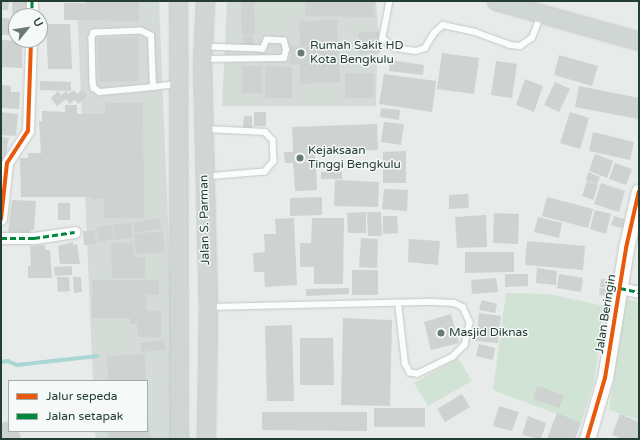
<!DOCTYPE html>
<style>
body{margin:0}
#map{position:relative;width:640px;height:440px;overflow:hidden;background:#e7ebe9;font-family:"Varela Round",sans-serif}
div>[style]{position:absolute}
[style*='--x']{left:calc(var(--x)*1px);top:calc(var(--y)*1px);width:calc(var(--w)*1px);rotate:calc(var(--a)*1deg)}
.built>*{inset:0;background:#d5dcd8}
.green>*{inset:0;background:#d1e3d4}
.stream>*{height:3.5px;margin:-1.75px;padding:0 1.75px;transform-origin:1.75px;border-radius:1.75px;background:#aad6d6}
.building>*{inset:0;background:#ced2d0}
.roads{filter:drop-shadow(0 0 1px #c4c8c6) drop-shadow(0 0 1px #c4c8c6)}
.lane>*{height:5.5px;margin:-2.75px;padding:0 2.75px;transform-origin:2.75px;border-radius:2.75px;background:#fbfcfc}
.street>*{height:11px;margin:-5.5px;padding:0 5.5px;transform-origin:5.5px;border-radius:5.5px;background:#fbfcfc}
.secondary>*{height:15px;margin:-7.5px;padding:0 7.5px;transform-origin:7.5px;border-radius:7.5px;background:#fbfcfc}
.primary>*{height:17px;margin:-8.5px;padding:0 8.5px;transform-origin:8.5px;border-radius:8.5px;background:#cfd6d3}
.quiet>*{height:3px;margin-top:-1.5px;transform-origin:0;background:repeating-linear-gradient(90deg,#00873e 0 6px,transparent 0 9px)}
.cycleway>*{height:4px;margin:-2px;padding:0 2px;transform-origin:2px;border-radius:2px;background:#e8590c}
.dots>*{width:11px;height:11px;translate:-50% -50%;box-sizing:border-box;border:2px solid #f5f9f7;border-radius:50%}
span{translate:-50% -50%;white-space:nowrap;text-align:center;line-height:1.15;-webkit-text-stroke:3px #f5f9f7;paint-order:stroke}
.poi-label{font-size:12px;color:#253e33}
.left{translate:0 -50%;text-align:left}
.street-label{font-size:12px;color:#253e33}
.frame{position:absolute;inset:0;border:2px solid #253e33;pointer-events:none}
.legend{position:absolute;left:8px;top:380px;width:140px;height:52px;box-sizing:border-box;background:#f5f9f7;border:1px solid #a2aea9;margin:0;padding:5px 7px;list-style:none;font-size:12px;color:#253e33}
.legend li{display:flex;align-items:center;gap:8px;height:20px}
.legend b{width:20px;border:1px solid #a2aea9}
.north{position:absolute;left:8px;top:8px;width:40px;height:40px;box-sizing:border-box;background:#f5f9f7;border:1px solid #a2aea9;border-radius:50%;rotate:60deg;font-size:11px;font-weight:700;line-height:16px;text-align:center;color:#253e33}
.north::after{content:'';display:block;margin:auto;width:14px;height:18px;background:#697b73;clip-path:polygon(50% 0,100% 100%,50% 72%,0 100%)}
</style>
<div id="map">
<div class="built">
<i style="clip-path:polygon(159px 1px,177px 439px,96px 439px,95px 431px,147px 431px,147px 381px,93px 381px,77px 4px)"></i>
<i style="clip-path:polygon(227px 1px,376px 1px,380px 53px,377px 54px,376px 106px,222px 106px)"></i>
</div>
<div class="green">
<i style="clip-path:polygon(506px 293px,549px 294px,604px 306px,594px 383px,581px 423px,493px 390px)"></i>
<i style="clip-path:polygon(625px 299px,639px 302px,639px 420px,609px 410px)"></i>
<i style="clip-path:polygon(458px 358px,472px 381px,428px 406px,414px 383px)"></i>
</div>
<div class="stream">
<i style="--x:1;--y:362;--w:7;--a:-8"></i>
<i style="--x:8;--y:361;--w:10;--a:24"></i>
<i style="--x:17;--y:365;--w:81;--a:-6.3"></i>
</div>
<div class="building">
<i style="clip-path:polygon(1px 1px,9px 1px,8px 10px,1px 10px)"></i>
<i style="clip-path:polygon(12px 1px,30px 1px,30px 16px,16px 16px,16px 35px,13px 35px)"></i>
<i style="clip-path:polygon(86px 1px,139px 1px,139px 21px,64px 20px,64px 3px,86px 3px)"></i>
<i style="clip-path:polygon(241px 1px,254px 1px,255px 35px,242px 35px)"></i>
<i style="clip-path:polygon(305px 1px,374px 1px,374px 17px,305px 16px)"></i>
<i style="clip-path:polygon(1px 18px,9px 18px,9px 35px,1px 35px)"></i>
<i style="clip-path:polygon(337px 20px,340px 82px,300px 84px,300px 64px,290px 65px,290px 46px,300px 46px,299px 21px)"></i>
<i style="clip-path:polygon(46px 24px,70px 24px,72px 69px,48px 69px)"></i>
<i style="clip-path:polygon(379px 31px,379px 53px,359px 54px,358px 33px)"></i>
<i style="clip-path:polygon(244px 36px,253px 36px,253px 45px,243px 45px)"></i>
<i style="clip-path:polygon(138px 37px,139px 81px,99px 82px,98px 38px)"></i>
<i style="clip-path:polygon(1px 40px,22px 41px,22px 68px,1px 67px)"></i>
<i style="clip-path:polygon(442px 53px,479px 58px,474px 94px,437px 89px)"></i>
<i style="clip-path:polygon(559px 55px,598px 66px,592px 86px,554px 75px)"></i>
<i style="clip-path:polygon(390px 60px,424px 65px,423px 75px,389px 71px)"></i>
<i style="clip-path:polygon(496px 61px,517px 64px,512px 98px,491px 95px)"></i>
<i style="clip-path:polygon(242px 66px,262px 66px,262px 93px,242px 93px)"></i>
<i style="clip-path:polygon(265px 66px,292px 67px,292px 98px,265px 98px)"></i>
<i style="clip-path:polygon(345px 73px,374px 73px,374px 98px,345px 98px)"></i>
<i style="clip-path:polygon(384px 74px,436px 81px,432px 112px,379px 104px)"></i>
<i style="clip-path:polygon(525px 79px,543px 86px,534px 112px,516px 105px)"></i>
<i style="clip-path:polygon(40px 81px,71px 82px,71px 91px,40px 90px)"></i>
<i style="clip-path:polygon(555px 82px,570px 89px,559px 112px,544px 105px)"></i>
<i style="clip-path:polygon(1px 85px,11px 86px,11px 92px,20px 92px,19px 109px,1px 108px)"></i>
<i style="clip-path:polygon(579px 86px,639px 98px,638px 119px,575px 107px)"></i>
<i style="clip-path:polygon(82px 89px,87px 96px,78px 104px,75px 100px,70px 104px,66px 99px,57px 106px,51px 98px,58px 91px,61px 95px,66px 91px,68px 94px,74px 90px,77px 94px)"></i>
<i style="clip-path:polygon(105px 103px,143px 103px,144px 218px,104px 218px,104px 199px,91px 199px,91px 197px,21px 197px,20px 158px,28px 158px,28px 153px,41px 153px,39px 121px,42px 121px,42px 111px,65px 112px,65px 105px,77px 105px,77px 114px,105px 114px)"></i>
<i style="clip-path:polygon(381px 108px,400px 110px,399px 120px,380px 117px)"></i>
<i style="clip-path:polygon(1px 112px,18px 114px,16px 136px,1px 135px)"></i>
<i style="clip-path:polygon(254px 112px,266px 112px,266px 126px,254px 126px)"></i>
<i style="clip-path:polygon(570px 112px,589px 118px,580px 149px,560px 143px)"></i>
<i style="clip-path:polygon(244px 116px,252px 116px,252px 129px,243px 129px)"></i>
<i style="clip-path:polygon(384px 122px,404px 124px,401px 145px,381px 142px)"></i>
<i style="clip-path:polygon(377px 124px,378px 150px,315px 151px,317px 190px,295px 191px,293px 163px,285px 163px,284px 152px,293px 152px,292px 127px)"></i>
<i style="clip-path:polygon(593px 132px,634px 142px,630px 160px,589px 151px)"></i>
<i style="clip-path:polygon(1px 137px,9px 138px,1px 179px)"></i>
<i style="clip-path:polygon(406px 151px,406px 183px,383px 183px,383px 152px)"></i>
<i style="clip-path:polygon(595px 154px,613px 161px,607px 178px,589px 171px)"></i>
<i style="clip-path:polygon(615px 163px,632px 169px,626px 185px,609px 179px)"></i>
<i style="clip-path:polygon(321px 172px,342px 172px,342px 179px,321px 179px)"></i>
<i style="clip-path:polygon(588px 172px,600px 177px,597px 184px,586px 180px)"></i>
<i style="clip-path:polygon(335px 180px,379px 182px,378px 207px,334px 206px)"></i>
<i style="clip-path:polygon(587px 181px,598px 185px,593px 200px,582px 196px)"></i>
<i style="clip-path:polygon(601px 183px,625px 191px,619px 212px,594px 204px)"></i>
<i style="clip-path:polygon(384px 189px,408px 190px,407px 211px,382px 209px)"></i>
<i style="clip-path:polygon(468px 194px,469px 208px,449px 209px,449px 195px)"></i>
<i style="clip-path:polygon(322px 197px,322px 215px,290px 216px,290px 198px)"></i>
<i style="clip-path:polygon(547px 197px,593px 209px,588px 228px,542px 216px)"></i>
<i style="clip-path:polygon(12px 200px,36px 201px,34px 230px,31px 230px,31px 235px,8px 234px)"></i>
<i style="clip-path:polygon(58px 203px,70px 203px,70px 220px,58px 220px)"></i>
<i style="clip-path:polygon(595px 210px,611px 214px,606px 234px,590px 229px)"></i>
<i style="clip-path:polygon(366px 212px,366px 233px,348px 233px,347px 213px)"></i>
<i style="clip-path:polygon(367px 212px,381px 212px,382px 236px,368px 236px)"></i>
<i style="clip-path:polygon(494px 213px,519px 214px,518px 244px,493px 243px)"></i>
<i style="clip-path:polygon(486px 215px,487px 247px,457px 248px,455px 217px)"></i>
<i style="clip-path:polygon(383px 216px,397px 216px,398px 233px,383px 234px)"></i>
<i style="clip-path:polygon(614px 216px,628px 220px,625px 229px,611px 225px)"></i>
<i style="clip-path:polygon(538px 217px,562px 223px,559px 238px,534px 232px)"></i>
<i style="clip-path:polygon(160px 218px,162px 228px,135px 233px,133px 223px)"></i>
<i style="clip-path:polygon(294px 218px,297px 285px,265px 287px,264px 272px,254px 272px,253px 253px,265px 252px,264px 234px,276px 234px,275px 219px)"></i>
<i style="clip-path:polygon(312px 218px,344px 218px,343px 284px,314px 284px,314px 267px,300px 267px,300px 243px,311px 243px)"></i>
<i style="clip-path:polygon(131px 223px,133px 238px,115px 240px,113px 225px)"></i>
<i style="clip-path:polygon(112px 225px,114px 239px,99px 242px,96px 228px)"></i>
<i style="clip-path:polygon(83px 231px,95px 231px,96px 244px,84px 245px)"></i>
<i style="clip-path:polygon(163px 231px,165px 252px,136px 254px,134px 234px)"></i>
<i style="clip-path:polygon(361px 238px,378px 239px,377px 268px,359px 267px)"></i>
<i style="clip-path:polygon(409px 239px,440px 241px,438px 265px,408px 262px)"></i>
<i style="clip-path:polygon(527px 241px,585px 246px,583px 270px,525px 265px)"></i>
<i style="clip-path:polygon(73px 242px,73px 245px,77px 244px,80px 264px,60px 264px,58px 246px)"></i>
<i style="clip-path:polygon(111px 243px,133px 243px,134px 257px,145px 257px,145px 278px,112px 278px)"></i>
<i style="clip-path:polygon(45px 245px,45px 250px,50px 250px,52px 278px,28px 278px,28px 266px,31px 266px,30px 246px)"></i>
<i style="clip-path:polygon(465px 252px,514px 252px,514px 272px,465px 273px)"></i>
<i style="clip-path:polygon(72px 266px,72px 275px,55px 276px,54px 267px)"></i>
<i style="clip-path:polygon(537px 268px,557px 271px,556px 285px,536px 283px)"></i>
<i style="clip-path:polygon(352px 270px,378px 270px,378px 295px,352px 295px)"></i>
<i style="clip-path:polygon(505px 274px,528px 274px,528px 286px,505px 287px)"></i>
<i style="clip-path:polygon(559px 274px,583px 278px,581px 292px,557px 288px)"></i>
<i style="clip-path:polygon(57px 277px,69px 277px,70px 291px,58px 292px)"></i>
<i style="clip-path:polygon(73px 277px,81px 277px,82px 292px,74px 293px)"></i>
<i style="clip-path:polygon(496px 278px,498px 292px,472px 294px,471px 280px)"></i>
<i style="clip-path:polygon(601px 279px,616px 280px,616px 288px,600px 287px)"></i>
<i style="clip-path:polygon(92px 280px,159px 280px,159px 295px,147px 295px,147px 311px,161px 311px,161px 337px,138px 337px,137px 324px,130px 324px,130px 318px,92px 318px)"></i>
<i style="clip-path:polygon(349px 288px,349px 294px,306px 296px,306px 289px)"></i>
<i style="clip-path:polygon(600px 288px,616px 290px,615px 297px,599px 295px)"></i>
<i style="clip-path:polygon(482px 300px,497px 304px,495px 313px,479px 310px)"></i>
<i style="clip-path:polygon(479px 313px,501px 316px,498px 343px,476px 341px)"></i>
<i style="clip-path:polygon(451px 314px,459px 343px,431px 350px,424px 322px)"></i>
<i style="clip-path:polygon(343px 318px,392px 320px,390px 406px,341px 405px)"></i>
<i style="clip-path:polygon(292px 325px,294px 401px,267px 401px,265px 326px)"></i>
<i style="clip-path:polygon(300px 338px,333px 338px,334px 385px,300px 385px)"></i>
<i style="clip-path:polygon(164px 340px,165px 350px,141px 352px,140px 343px)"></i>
<i style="clip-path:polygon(479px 344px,495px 348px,493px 360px,476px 356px)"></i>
<i style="clip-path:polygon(145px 354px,146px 381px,108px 381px,107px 356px)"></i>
<i style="clip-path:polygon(537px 386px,564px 395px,559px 408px,533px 399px)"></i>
<i style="clip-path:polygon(462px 394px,470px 407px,445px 422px,437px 409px)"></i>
<i style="clip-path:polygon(499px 406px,519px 412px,512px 431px,493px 426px)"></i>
<i style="clip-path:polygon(374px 408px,425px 408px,425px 427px,374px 427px)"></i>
<i style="clip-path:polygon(147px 412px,151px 439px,108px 439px,107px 431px,147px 431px)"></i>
<i style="clip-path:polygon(262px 412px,367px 412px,367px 431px,262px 430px)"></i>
<i style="clip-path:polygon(557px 413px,581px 423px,575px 439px,547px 439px)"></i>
<i style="clip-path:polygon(620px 414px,639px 422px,639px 439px,623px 439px,612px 435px)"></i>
<i style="clip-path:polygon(528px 416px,546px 423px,541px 439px,522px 435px)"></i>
<i style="clip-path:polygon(9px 421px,9px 431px,19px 431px,21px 439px,2px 439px,1px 423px)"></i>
</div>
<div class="roads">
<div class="lane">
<i style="--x:390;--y:1;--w:38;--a:101"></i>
<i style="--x:383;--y:38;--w:16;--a:40"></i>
<i style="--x:395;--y:48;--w:21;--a:8"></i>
<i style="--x:416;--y:51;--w:9;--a:-18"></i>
<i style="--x:425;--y:48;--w:17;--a:-59"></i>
<i style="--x:434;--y:33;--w:12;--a:-42"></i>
<i style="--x:443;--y:25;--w:33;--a:12"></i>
<i style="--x:475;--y:32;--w:37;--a:20"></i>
<i style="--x:510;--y:45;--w:10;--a:6"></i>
<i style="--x:520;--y:46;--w:14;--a:-34"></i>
<i style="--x:532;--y:38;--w:25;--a:-69"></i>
<i style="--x:203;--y:59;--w:81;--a:-0.7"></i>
<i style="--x:284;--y:58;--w:8;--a:-76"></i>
<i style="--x:286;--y:50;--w:9;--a:-103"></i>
<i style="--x:284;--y:41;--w:17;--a:-177"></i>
<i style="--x:267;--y:40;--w:10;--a:114"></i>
<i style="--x:263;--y:49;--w:58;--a:-178"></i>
<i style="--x:153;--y:87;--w:51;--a:-92.2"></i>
<i style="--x:151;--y:36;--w:11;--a:-153"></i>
<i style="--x:141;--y:31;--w:47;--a:177.6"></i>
<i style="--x:94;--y:33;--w:5;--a:112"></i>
<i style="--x:92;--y:38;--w:44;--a:88.7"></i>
<i style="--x:93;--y:82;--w:6;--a:81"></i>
<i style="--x:94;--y:88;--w:7;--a:34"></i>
<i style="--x:100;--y:92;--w:53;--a:-5.4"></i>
<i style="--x:153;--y:87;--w:23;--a:-7"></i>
<i style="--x:206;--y:129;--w:59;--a:2.9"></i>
<i style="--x:265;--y:132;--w:11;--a:45"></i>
<i style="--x:273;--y:140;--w:21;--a:87"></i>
<i style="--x:274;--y:161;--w:14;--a:129"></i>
<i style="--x:265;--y:172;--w:59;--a:175.2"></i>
<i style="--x:209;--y:307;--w:226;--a:-1.3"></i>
<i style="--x:435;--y:302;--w:19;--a:3"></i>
<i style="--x:454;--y:303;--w:10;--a:24"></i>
<i style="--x:463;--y:307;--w:17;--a:66"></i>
<i style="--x:470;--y:323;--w:23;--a:103"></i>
<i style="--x:465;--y:345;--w:17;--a:135"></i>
<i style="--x:453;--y:357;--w:39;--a:154"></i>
<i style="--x:418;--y:374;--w:8;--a:-173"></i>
<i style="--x:410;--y:373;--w:10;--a:-119"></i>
<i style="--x:405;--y:364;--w:61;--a:-96.5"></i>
</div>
<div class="street">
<i style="--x:32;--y:16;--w:15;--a:-90"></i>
<i style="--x:1;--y:219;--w:56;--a:-83.9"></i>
<i style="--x:7;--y:163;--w:38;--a:-57"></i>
<i style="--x:28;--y:131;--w:91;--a:-88.1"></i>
<i style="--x:1;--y:238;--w:33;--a:0"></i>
<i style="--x:34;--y:238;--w:41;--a:-8.3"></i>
<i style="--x:620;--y:288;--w:19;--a:12"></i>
</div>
<div class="secondary">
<i style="--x:587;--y:439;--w:64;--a:-73.6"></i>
<i style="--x:605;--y:378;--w:132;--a:-80.8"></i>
<i style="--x:626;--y:248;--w:58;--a:-77.2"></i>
</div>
<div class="primary">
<i style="--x:178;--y:1;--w:438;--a:89.9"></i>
<i style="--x:205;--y:1;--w:63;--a:92.7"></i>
<i style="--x:202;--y:64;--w:243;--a:88.6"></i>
<i style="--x:208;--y:307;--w:132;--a:90.9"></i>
<i style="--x:496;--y:1;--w:148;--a:15.6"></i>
</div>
</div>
<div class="quiet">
<i style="--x:32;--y:16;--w:15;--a:-90"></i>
<i style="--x:1;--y:238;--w:33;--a:0"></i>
<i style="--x:34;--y:238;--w:41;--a:-8.3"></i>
<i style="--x:620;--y:288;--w:19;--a:12"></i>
</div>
<div class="cycleway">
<i style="--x:1;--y:219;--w:56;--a:-83.9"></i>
<i style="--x:7;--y:163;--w:38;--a:-57"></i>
<i style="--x:28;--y:131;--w:91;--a:-88.1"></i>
<i style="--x:587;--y:439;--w:64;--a:-73.6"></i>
<i style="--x:605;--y:378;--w:132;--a:-80.8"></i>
<i style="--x:626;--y:248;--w:58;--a:-77.2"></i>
</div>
<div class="dots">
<i style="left:301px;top:53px;background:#697b73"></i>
<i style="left:300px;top:158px;background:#697b73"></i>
<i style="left:441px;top:333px;background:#697b73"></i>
</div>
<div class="poi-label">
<span class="left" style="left:310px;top:53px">Rumah Sakit HD<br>Kota Bengkulu</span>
<span class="left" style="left:308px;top:158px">Kejaksaan<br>Tinggi Bengkulu</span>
<span class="left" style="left:449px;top:333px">Masjid Diknas</span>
</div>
<div class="street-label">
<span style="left:205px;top:220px;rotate:-91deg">Jalan S. Parman</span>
<span style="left:606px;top:314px;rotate:-81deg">Jalan Beringin</span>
</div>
<div class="frame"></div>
<ul class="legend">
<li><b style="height:5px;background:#e8590c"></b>Jalur sepeda</li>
<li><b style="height:5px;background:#00873e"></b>Jalan setapak</li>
</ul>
<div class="north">U</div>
</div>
